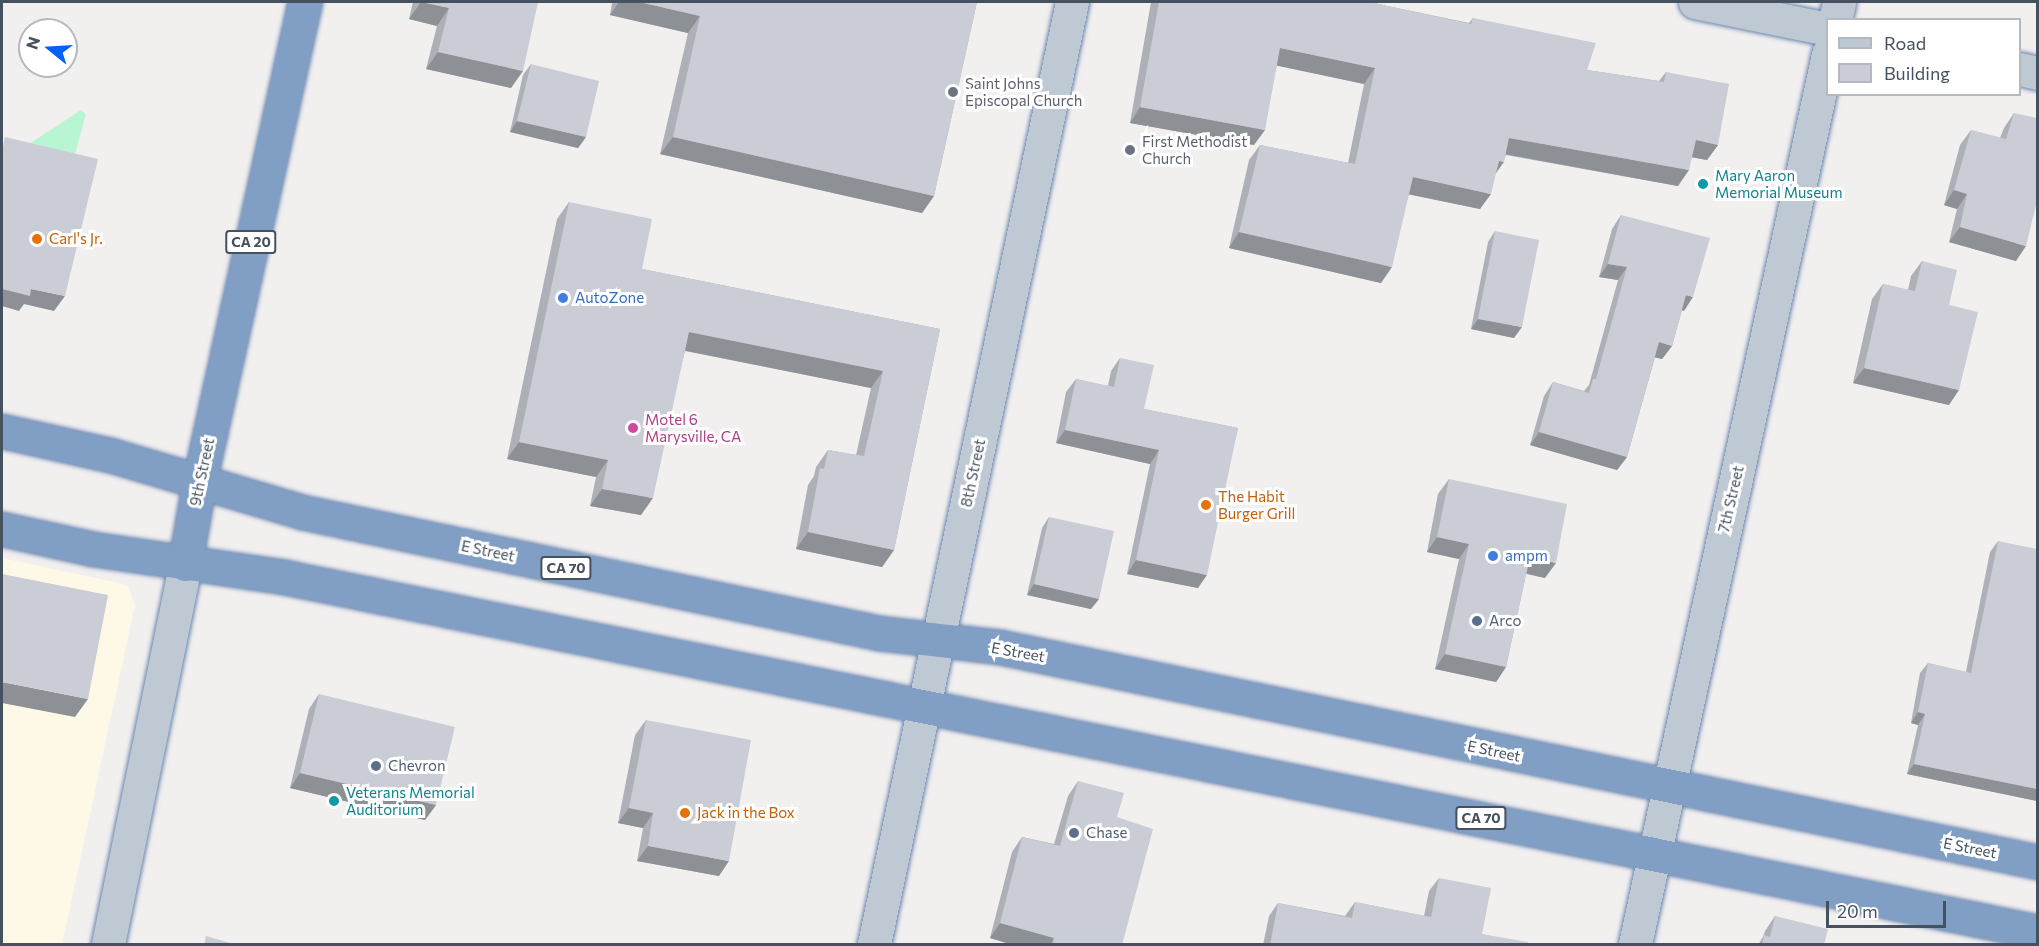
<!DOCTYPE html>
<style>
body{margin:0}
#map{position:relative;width:2039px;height:946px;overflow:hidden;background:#f2efef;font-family:Commissioner,sans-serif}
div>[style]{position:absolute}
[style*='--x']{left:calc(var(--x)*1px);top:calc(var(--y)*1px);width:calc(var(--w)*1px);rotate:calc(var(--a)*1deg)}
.commercial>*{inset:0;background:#fef9e7}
.green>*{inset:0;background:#b8f5d3}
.roads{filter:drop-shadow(0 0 2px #6c88b0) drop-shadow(0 0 2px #6c88b0)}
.minor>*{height:33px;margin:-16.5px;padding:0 16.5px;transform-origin:16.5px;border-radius:16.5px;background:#bec9d3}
.highway>*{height:33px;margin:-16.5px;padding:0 16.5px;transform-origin:16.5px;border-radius:16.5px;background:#819ec4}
.wall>*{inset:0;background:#aeb0b7}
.shaded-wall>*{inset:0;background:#8d9095}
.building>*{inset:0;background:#cacdd5}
.dots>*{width:16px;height:16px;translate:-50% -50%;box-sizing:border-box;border:3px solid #fff;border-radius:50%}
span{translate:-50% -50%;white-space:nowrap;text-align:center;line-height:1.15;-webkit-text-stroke:6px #fff;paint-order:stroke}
.shield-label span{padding:2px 4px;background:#fff;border:2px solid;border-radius:4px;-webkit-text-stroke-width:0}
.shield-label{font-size:14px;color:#45515f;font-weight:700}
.worship-label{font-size:15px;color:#5b616d}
.left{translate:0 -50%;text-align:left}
.culture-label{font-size:15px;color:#0d838f}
.food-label{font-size:15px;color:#c56008}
.shop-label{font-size:15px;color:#366cbe}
.hotel-label{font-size:15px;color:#b23c85}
.street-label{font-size:15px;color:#45515f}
.service-label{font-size:15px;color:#4e5e75}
.frame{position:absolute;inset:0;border:3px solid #45515f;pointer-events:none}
.legend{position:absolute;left:1826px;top:18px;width:195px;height:78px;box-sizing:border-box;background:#fff;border:2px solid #b5b9bf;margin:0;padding:8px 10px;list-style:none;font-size:18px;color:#45515f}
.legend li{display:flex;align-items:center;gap:12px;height:30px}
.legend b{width:30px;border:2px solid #b5b9bf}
.north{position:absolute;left:18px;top:18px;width:60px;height:60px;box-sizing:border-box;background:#fff;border:2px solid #b5b9bf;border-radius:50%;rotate:288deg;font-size:16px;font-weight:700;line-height:24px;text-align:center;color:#45515f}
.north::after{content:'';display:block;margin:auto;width:21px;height:27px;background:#0360f8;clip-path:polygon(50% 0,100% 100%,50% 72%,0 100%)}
.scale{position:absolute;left:1826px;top:901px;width:120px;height:27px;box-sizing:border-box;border:3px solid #45515f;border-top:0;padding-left:8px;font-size:18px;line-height:21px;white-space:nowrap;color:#45515f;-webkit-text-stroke:4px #fff;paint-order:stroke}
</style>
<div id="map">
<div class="commercial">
<i style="clip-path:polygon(2px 558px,119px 583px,128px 587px,135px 605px,62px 944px,2px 944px)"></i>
</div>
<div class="green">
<i style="clip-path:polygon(81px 110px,86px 114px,75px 154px,29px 144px)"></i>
</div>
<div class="roads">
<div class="minor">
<i style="--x:1695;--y:2;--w:136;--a:11.5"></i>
<i style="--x:1835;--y:20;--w:18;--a:-77"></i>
<i style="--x:2020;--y:69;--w:18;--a:13"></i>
<i style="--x:108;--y:944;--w:388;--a:-78.5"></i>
<i style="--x:874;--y:944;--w:963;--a:-78.13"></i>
<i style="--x:1635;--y:944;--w:911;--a:-77.76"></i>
</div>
<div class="highway">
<i style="--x:2;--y:431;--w:111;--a:12.5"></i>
<i style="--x:110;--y:455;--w:200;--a:16.5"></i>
<i style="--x:302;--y:512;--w:590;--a:11.84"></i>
<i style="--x:879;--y:633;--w:122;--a:6.6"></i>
<i style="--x:1000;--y:647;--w:1060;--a:11.7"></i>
<i style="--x:2;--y:529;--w:93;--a:12.4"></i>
<i style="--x:93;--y:549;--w:193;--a:8.3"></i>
<i style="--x:284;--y:577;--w:1790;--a:11.44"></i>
<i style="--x:185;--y:564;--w:82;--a:-80.2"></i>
<i style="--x:199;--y:483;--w:493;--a:-77.6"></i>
</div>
</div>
<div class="wall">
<i style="clip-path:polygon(413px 2px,538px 2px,511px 88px,426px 69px,437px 26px,409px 19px)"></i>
<i style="clip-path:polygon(607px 2px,977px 2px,934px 196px,922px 213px,660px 154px,688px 33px,610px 15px,612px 3px)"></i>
<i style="clip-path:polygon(1151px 2px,1369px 2px,1469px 23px,1473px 18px,1587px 70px,1659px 81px,1666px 72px,1718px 145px,1707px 160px,1692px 157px,1678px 186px,1506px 155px,1496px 173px,1480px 209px,1409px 194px,1381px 283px,1229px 248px,1249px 160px,1260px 145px,1348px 163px,1364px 84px,1277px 65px,1254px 145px,1130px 123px)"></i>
<i style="clip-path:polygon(531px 64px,586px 137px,578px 148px,510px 132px,523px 75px)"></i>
<i style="clip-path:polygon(2014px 113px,2016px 261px,1949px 242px,1957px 209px,1944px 205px,1960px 145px,1971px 130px,2000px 138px,2004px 128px)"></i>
<i style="clip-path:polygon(569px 202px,642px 269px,940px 329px,894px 550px,882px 567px,796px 549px,808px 485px,814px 476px,816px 467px,828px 450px,856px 455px,871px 388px,685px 351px,641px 515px,590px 506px,596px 477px,507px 459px,557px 219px)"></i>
<i style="clip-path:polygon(1621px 215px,1684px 311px,1682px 310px,1672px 346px,1662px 359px,1655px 357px,1627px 457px,1617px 470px,1530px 445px,1544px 396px,1553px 382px,1584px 391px,1589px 385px,1618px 280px,1599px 277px,1612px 229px)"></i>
<i style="clip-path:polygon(1495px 231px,1514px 338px,1471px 329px,1488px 242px)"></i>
<i style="clip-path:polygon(1922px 261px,1949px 305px,1949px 405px,1853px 383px,1872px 299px,1883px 284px,1908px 290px,1911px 276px)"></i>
<i style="clip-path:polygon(1120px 358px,1144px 409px,1238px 428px,1198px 588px,1127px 574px,1150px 464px,1056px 443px,1066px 392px,1076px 379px,1108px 386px,1111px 371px)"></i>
<i style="clip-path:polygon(1449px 479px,1545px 578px,1526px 574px,1506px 667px,1496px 682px,1435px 669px,1459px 559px,1427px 552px,1438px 494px)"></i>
<i style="clip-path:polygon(1049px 517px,1099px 599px,1091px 609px,1027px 595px,1042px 528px)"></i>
<i style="clip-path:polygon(1998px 541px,2037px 801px,1907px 774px,1918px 725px,1911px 723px,1920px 673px,1928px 663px,1966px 672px,1990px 552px)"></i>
<i style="clip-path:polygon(319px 694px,436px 805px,425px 820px,290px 788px,309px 709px)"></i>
<i style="clip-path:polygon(646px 720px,719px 876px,637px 861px,643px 828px,618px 823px,635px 735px)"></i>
<i style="clip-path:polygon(1078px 781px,1117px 817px,1122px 945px,1013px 945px,990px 938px,1012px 852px,1022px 837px,1054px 844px,1068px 796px)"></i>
<i style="clip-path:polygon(1439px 878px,1482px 934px,1527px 945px,1263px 945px,1269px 916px,1278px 903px,1345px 916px,1355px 902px,1424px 916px,1429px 891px)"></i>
<i style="clip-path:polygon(1775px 916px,1824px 945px,1758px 945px,1763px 937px,1765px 931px)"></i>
</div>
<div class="shaded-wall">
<i style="clip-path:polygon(421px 2px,449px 8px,437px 26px,409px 19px)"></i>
<i style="clip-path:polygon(619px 2px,639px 2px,700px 16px,688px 33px,610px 15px)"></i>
<i style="clip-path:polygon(1280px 48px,1375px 68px,1364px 84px,1269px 64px)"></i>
<i style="clip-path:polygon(438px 52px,523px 71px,511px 88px,426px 69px)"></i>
<i style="clip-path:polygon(1140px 107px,1265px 130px,1254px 145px,1130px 123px)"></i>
<i style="clip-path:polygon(517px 121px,586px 137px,578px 148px,510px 132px)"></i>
<i style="clip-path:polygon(673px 137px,934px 196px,922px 213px,660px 154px)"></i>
<i style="clip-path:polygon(1509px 138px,1689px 170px,1678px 186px,1499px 153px)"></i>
<i style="clip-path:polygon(1696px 140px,1718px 145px,1707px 160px,1685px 156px)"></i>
<i style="clip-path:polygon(1499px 161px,1504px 162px,1493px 177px)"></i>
<i style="clip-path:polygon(1413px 177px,1491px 194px,1480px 209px,1402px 193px)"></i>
<i style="clip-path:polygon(1954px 190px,1967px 194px,1957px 209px,1944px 205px)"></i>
<i style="clip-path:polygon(1960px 227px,2026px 246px,2016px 261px,1949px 242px)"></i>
<i style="clip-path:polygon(1239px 232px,1392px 267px,1381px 283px,1229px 248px)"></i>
<i style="clip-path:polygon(1608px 264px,1627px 267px,1618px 280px,1599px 277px)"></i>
<i style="clip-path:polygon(2px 289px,31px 289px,65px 296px,54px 311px,24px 304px,19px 311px,2px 306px)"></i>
<i style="clip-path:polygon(1686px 295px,1693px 297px,1684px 311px,1676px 308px)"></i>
<i style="clip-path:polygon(1478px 319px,1522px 327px,1514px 338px,1471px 329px)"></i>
<i style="clip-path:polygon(689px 332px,883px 371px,871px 388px,677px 349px)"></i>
<i style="clip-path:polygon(1659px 342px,1672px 346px,1662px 359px,1649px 356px)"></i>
<i style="clip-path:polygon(1864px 368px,1959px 390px,1949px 405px,1853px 383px)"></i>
<i style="clip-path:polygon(1065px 430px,1159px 450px,1150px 464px,1056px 443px)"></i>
<i style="clip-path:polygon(1539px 432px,1627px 457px,1617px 470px,1530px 445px)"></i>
<i style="clip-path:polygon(519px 442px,608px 460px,596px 477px,507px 459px)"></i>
<i style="clip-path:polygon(602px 489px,653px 498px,641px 515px,590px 506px)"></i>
<i style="clip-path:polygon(808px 532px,894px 550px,882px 567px,796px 549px)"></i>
<i style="clip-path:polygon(1437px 537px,1469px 544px,1459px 559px,1427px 552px)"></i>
<i style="clip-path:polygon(1530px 557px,1556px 563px,1545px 578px,1520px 572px)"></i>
<i style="clip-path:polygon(1136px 560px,1207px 575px,1198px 588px,1127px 574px)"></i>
<i style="clip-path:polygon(1034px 584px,1099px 599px,1091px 609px,1027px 595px)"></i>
<i style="clip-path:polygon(1445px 654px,1506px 667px,1496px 682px,1435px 669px)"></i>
<i style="clip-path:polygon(2px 682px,88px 699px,75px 717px,2px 703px)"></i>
<i style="clip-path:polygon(1918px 712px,1925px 714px,1918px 725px,1911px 723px)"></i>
<i style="clip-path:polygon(1914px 764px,2037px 789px,2037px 801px,1907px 774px)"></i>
<i style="clip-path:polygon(300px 773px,436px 805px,425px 820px,290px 788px)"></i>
<i style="clip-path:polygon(629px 808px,653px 813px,643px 828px,618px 823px)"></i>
<i style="clip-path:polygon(648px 846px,729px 861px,719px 876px,637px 861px)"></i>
<i style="clip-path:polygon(1000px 923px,1054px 938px,1050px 945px,1013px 945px,990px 938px)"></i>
</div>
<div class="building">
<i style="clip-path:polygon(421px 2px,538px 2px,523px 71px,438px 52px,449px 8px)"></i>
<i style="clip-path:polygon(639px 2px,977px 2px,934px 196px,673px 137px,700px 16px)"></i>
<i style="clip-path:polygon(1159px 2px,1369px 2px,1471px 24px,1473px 18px,1596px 43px,1587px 70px,1664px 82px,1666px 72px,1729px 84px,1718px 145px,1696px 140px,1689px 170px,1509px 138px,1504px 162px,1499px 161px,1491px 194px,1413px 177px,1392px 267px,1239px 232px,1260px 145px,1355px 164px,1375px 68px,1280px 48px,1265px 130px,1140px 107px)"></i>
<i style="clip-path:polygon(531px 64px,599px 81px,586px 137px,517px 121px)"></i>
<i style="clip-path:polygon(2014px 113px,2037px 118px,2037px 201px,2026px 246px,1960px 227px,1967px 194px,1954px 190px,1971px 130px,2006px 139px)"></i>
<i style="clip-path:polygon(5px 137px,98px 159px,65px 296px,31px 289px,30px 296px,2px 289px,2px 151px)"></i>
<i style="clip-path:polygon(569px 202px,652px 219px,642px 269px,940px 329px,894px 550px,808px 532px,820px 468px,824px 469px,828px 450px,864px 456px,883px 371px,689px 332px,653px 498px,602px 489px,608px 460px,519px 442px)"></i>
<i style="clip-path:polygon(1621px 215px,1710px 238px,1693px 297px,1686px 295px,1672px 346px,1659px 342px,1627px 457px,1539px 432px,1553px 382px,1589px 393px,1593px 379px,1596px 379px,1627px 267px,1608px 264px)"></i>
<i style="clip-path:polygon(1495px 231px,1539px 240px,1522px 327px,1478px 319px)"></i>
<i style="clip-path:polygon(1922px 261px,1957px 270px,1949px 305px,1978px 312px,1959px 390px,1864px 368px,1883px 284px,1915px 291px)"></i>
<i style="clip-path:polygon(1120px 358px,1154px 365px,1144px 409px,1238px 428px,1207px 575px,1136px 560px,1159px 450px,1065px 430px,1076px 379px,1114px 387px)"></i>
<i style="clip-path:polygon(1449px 479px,1567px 504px,1556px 563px,1530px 557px,1506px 667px,1445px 654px,1469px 544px,1437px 537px)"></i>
<i style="clip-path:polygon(1049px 517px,1114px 531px,1099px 599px,1034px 584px)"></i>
<i style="clip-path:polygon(1998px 541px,2037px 549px,2037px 789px,1914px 764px,1925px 714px,1918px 712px,1928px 663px,1971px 673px)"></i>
<i style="clip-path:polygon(2px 574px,108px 595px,88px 699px,2px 682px)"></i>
<i style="clip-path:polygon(319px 694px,455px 727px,436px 805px,300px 773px)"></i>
<i style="clip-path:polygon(646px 720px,751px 740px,729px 861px,648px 846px,653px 813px,629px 808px)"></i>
<i style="clip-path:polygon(1078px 781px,1124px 793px,1117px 817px,1153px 829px,1122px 945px,1053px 945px,1054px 938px,1000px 923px,1022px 837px,1060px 846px)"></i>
<i style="clip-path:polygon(1439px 878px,1491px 888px,1482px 934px,1528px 942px,1527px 945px,1270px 945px,1278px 903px,1352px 918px,1355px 902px,1431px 917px)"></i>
<i style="clip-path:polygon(1775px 916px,1828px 929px,1824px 945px,1762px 945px,1764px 935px,1770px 937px)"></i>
<i style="clip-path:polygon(206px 936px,237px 945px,204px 945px)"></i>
</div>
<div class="dots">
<i style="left:953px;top:92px;background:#6b7280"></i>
<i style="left:1130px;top:150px;background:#6b7280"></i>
<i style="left:1703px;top:184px;background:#0f9aa8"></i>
<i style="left:37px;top:239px;background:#e8710a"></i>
<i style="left:563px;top:298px;background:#3f7fe0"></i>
<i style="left:633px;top:428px;background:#d1479c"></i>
<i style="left:1206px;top:505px;background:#e8710a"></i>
<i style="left:1493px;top:556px;background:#3f7fe0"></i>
<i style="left:1477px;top:621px;background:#5c6f8a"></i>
<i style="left:376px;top:766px;background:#5c6f8a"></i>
<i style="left:334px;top:801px;background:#0f9aa8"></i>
<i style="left:685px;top:813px;background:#e8710a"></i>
<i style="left:1074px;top:833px;background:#5c6f8a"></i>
</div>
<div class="shield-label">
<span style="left:251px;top:242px">CA 20</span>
<span style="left:566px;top:568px">CA 70</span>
<span style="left:1481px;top:818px">CA 70</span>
</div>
<div class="worship-label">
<span class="left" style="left:965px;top:92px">Saint Johns<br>Episcopal Church</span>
<span class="left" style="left:1142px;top:150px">First Methodist<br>Church</span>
</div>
<div class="culture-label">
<span class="left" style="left:1715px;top:184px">Mary Aaron<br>Memorial Museum</span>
<span class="left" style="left:346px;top:801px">Veterans Memorial<br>Auditorium</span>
</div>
<div class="food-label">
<span class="left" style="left:49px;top:239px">Carl's Jr.</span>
<span class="left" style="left:1218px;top:505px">The Habit<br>Burger Grill</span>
<span class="left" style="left:697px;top:813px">Jack in the Box</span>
</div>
<div class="shop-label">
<span class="left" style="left:575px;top:298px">AutoZone</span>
<span class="left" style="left:1505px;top:556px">ampm</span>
</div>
<div class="hotel-label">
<span class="left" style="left:645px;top:428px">Motel 6<br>Marysville, CA</span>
</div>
<div class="street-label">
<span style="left:202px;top:472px;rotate:-78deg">9th Street</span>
<span style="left:973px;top:473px;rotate:-78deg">8th Street</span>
<span style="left:1731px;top:499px;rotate:-77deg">7th Street</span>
<span style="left:488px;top:551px;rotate:12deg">E Street</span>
<span style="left:1018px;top:652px;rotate:10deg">E Street</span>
<span style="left:1494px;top:751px;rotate:12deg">E Street</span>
<span style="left:1970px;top:848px;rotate:11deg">E Street</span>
</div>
<div class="service-label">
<span class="left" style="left:1489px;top:621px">Arco</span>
<span class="left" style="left:388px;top:766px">Chevron</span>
<span class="left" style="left:1086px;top:833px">Chase</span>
</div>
<div class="frame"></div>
<ul class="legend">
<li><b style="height:8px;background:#bec9d3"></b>Road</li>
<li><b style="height:16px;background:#cacdd5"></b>Building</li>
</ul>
<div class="north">N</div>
<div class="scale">20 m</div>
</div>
